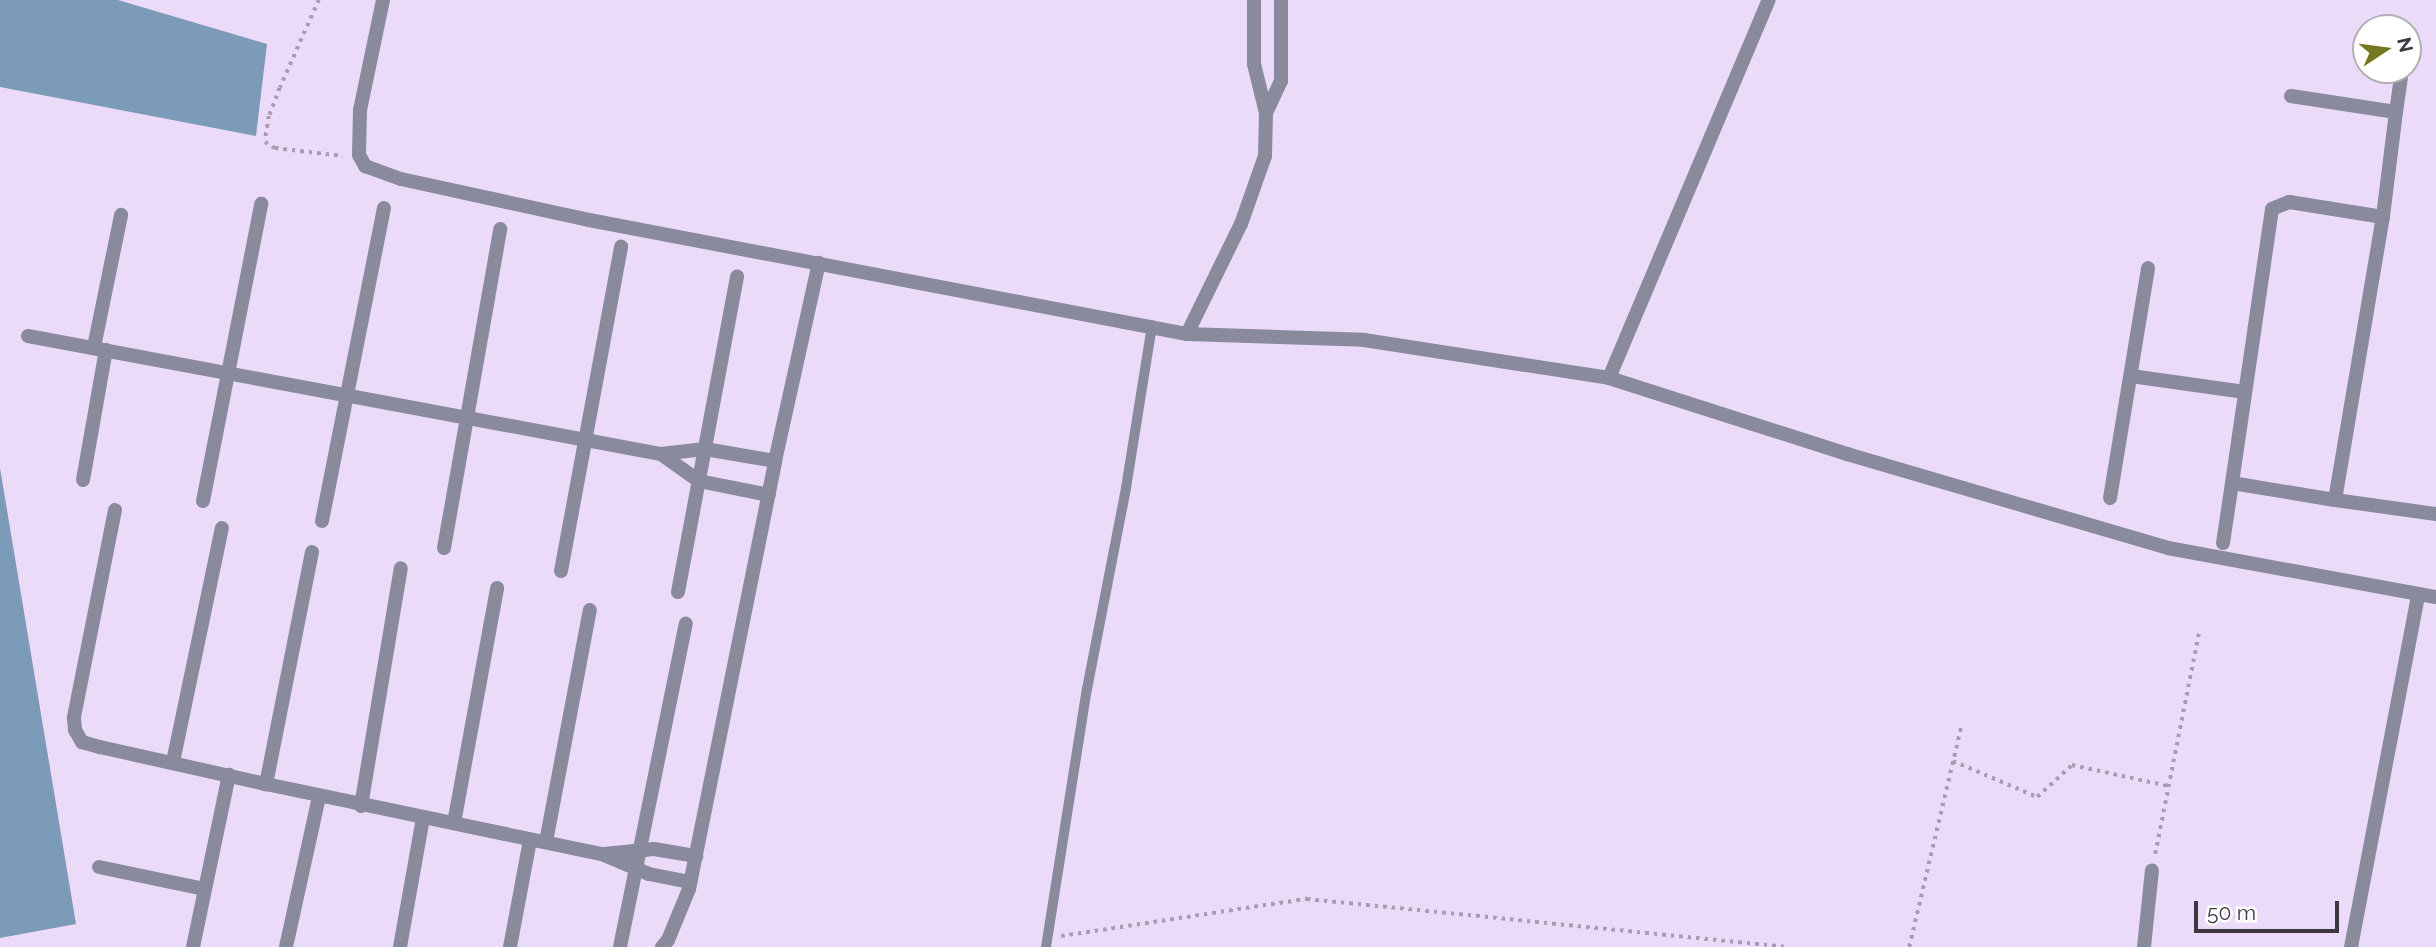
<!DOCTYPE html>
<html>
<head>
<meta charset="utf-8">
<style>
  body { margin:0 }
  #map { position:relative; width:2436px; height:947px; overflow:hidden; background:#ecdbf8; font-family:Raleway,sans-serif }
  div>[style] { position:absolute }
  [style*='--x'] { left:calc(var(--x)*1px); top:calc(var(--y)*1px); width:calc(var(--w)*1px); rotate:calc(var(--a)*1deg) }
  .water>* { inset:0; background:#7c9bb8 }
  .path>* { height:3.5px; margin-top:-1.75px; transform-origin:0; background:repeating-linear-gradient(90deg,#a99cb2 0 3.5px,transparent 0 8.5px) }
  .lane>* { height:10px; margin:-5px; padding:0 5px; transform-origin:5px; border-radius:5px; background:#898b9c }
  .street>* { height:14px; margin:-7px; padding:0 7px; transform-origin:7px; border-radius:7px; background:#898b9c }
  span { translate:-50% -50%; white-space:nowrap; text-align:center; line-height:1.15; -webkit-text-stroke:5px #fff; paint-order:stroke }
  .north { position:absolute; left:2352px; top:14px; width:70px; height:70px; box-sizing:border-box; background:#fff; border:2px solid #b1afb3; border-radius:50%; rotate:77deg; font-size:19px; font-weight:700; line-height:28px; text-align:center; color:#3d3742 }
  .north::after { content:''; display:block; margin:auto; width:24px; height:32px; background:#737821; clip-path:polygon(50% 0,100% 100%,50% 72%,0 100%) }
  .scale { position:absolute; left:2194px; top:901px; width:145px; height:32px; box-sizing:border-box; border:4px solid #3d3742; border-top:0; padding-left:9px; font-size:21px; line-height:24px; white-space:nowrap; color:#3d3742; -webkit-text-stroke:5px #fff; paint-order:stroke }
</style>
</head>
<body>
<div id="map">
  <div class="water">
    <i style="clip-path:polygon(0 0,118px 0,267px 44px,256px 136px,0 87px)"></i>
    <i style="clip-path:polygon(0 468px,76px 924px,0 938px)"></i>
  </div>
  <div class="path">
    <i style="--x:319;--y:0;--w:96;--a:113.9"></i>
    <i style="--x:280;--y:88;--w:30;--a:111"></i>
    <i style="--x:269;--y:116;--w:26;--a:99"></i>
    <i style="--x:265;--y:142;--w:12;--a:31"></i>
    <i style="--x:275;--y:148;--w:68;--a:6.7"></i>
    <i style="--x:1953;--y:761;--w:91;--a:23.2"></i>
    <i style="--x:2037;--y:797;--w:47;--a:-42.4"></i>
    <i style="--x:2072;--y:765;--w:98;--a:12.3"></i>
    <i style="--x:2155;--y:854;--w:226;--a:-78.8"></i>
    <i style="--x:1061;--y:936;--w:249;--a:-8.6"></i>
    <i style="--x:1307;--y:899;--w:479;--a:5.7"></i>
    <i style="--x:1909;--y:947;--w:226;--a:-76.7"></i>
  </div>
  <div class="lane">
    <i style="--x:1046;--y:947;--w:261;--a:-81"></i>
    <i style="--x:1087;--y:689;--w:205;--a:-79"></i>
    <i style="--x:1126;--y:488;--w:165;--a:-80.9"></i>
  </div>
  <div class="street">
    <i style="--x:383;--y:0;--w:112;--a:101.8"></i>
    <i style="--x:360;--y:110;--w:45;--a:91.3"></i>
    <i style="--x:359;--y:155;--w:13;--a:61"></i>
    <i style="--x:365;--y:166;--w:38;--a:20"></i>
    <i style="--x:401;--y:179;--w:192;--a:12.3"></i>
    <i style="--x:589;--y:220;--w:609;--a:10.79"></i>
    <i style="--x:1187;--y:334;--w:177;--a:1.9"></i>
    <i style="--x:1364;--y:340;--w:248;--a:8.8"></i>
    <i style="--x:1609;--y:378;--w:250;--a:17.7"></i>
    <i style="--x:1847;--y:454;--w:334;--a:16.3"></i>
    <i style="--x:2168;--y:548;--w:272;--a:10.4"></i>
    <i style="--x:2291;--y:96;--w:106;--a:8.7"></i>
    <i style="--x:2396;--y:112;--w:106;--a:97.1"></i>
    <i style="--x:2396;--y:112;--w:42;--a:-81.9"></i>
    <i style="--x:1266;--y:113;--w:35;--a:-65"></i>
    <i style="--x:1281;--y:81;--w:81;--a:-90"></i>
    <i style="--x:1187;--y:334;--w:123;--a:-63.9"></i>
    <i style="--x:1241;--y:224;--w:72;--a:-70.6"></i>
    <i style="--x:1265;--y:156;--w:43;--a:-88.7"></i>
    <i style="--x:1266;--y:113;--w:50;--a:-103.8"></i>
    <i style="--x:1254;--y:64;--w:64;--a:-90"></i>
    <i style="--x:28;--y:336;--w:644;--a:10.56"></i>
    <i style="--x:661;--y:454;--w:44;--a:-6.5"></i>
    <i style="--x:705;--y:449;--w:71;--a:9.7"></i>
    <i style="--x:94;--y:347;--w:135;--a:-78.4"></i>
    <i style="--x:2131;--y:376;--w:115;--a:8"></i>
    <i style="--x:1609;--y:378;--w:410;--a:-67.1"></i>
    <i style="--x:661;--y:454;--w:47;--a:35.4"></i>
    <i style="--x:699;--y:481;--w:71;--a:11.3"></i>
    <i style="--x:83;--y:480;--w:132;--a:-80"></i>
    <i style="--x:2110;--y:498;--w:233;--a:-80.6"></i>
    <i style="--x:2335;--y:500;--w:287;--a:-80.4"></i>
    <i style="--x:2383;--y:217;--w:95;--a:-170.9"></i>
    <i style="--x:2289;--y:202;--w:18;--a:158"></i>
    <i style="--x:2272;--y:209;--w:277;--a:98.3"></i>
    <i style="--x:2232;--y:483;--w:104;--a:9.4"></i>
    <i style="--x:2335;--y:500;--w:102;--a:7.9"></i>
    <i style="--x:203;--y:501;--w:303;--a:-78.9"></i>
    <i style="--x:115;--y:510;--w:212;--a:101.2"></i>
    <i style="--x:74;--y:718;--w:12;--a:85"></i>
    <i style="--x:75;--y:730;--w:14;--a:60"></i>
    <i style="--x:82;--y:742;--w:19;--a:16"></i>
    <i style="--x:100;--y:747;--w:170;--a:12.6"></i>
    <i style="--x:322;--y:521;--w:319;--a:-78.8"></i>
    <i style="--x:2223;--y:543;--w:61;--a:-81.5"></i>
    <i style="--x:444;--y:548;--w:324;--a:-80"></i>
    <i style="--x:312;--y:552;--w:237;--a:101.2"></i>
    <i style="--x:266;--y:784;--w:343;--a:11.8"></i>
    <i style="--x:602;--y:854;--w:51;--a:23.1"></i>
    <i style="--x:649;--y:874;--w:42;--a:11"></i>
    <i style="--x:561;--y:571;--w:330;--a:-79.5"></i>
    <i style="--x:678;--y:592;--w:321;--a:-79.4"></i>
    <i style="--x:173;--y:762;--w:239;--a:-78.2"></i>
    <i style="--x:361;--y:806;--w:241;--a:-80.5"></i>
    <i style="--x:454;--y:823;--w:239;--a:-79.6"></i>
    <i style="--x:546;--y:842;--w:236;--a:-79.3"></i>
    <i style="--x:604;--y:854;--w:50;--a:-5.7"></i>
    <i style="--x:654;--y:849;--w:43;--a:9.5"></i>
    <i style="--x:99;--y:867;--w:107;--a:11.8"></i>
    <i style="--x:193;--y:947;--w:176;--a:-78.2"></i>
    <i style="--x:286;--y:947;--w:154;--a:-77.6"></i>
    <i style="--x:400;--y:947;--w:131;--a:-79.9"></i>
    <i style="--x:510;--y:947;--w:109;--a:-79.4"></i>
    <i style="--x:620;--y:947;--w:330;--a:-78.5"></i>
    <i style="--x:662;--y:947;--w:9;--a:-49"></i>
    <i style="--x:668;--y:940;--w:55;--a:-67.6"></i>
    <i style="--x:689;--y:889;--w:437;--a:-78.6"></i>
    <i style="--x:775;--y:461;--w:203;--a:-77.5"></i>
    <i style="--x:2144;--y:947;--w:77;--a:-84.1"></i>
    <i style="--x:2351;--y:947;--w:358;--a:-79.2"></i>
  </div>
  <div class="north">N</div>
  <div class="scale">50 m</div>
</div>
</body>
</html>
